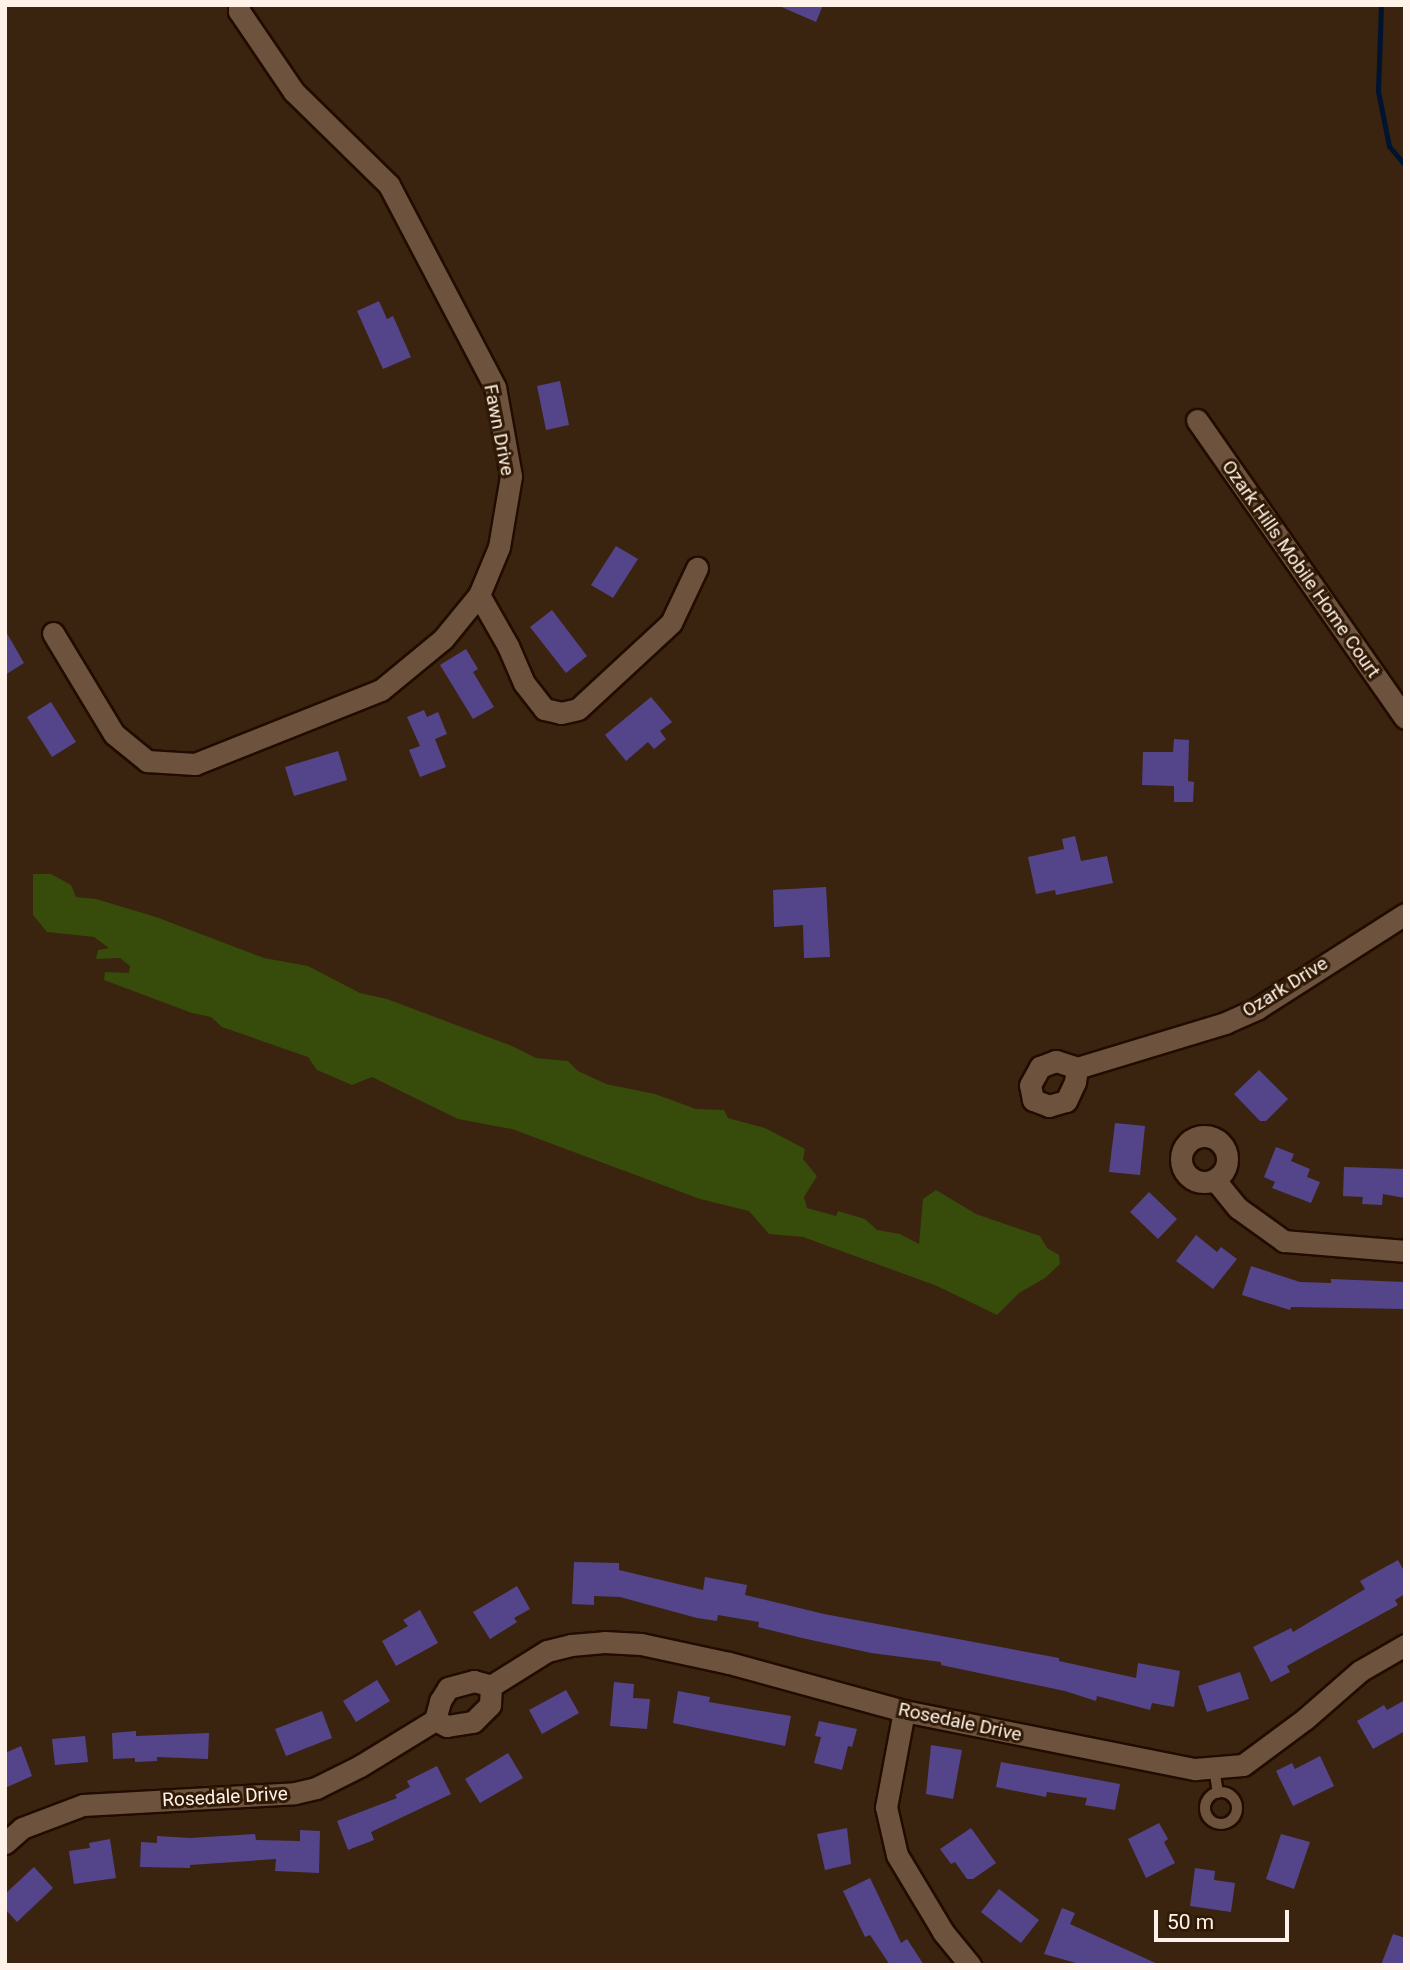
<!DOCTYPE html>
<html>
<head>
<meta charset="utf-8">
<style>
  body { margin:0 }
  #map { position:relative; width:1410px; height:1970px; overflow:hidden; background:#3a230f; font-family:Roboto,sans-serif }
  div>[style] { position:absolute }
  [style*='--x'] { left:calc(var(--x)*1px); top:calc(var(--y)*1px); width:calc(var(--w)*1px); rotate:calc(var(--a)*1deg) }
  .green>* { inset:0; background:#374b0a }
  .stream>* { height:5px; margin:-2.5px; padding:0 2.5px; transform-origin:2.5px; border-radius:2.5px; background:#001431 }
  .building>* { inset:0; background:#54458b }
  .roads { filter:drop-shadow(2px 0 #210c00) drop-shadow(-2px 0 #210c00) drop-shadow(0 2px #210c00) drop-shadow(0 -2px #210c00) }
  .service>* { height:10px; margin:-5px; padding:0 5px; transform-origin:5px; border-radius:5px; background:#6d533e }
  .service>.ring { margin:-5px; padding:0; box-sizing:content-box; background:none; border:10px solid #6d533e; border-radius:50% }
  .minor>* { height:21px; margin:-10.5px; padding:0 10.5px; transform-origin:10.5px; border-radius:10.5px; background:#6d533e }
  .minor>.ring { margin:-10.5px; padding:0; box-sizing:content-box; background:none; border:21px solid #6d533e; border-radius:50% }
  span { translate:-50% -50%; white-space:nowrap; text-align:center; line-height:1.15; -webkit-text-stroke:6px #301a05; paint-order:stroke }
  .street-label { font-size:19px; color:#fff2e8 }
  .frame { position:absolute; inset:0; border:7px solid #fff2e8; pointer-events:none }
  .scale { position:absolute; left:1154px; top:1910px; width:135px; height:32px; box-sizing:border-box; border:4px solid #fff2e8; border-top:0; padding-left:9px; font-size:21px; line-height:24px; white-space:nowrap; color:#fff2e8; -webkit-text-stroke:5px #301a05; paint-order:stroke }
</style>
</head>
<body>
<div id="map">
  <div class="green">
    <i style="clip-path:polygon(33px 874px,51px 874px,71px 885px,76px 897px,96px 899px,156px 917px,264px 958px,308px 966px,360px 993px,387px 999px,512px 1046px,536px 1058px,568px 1061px,578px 1071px,606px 1084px,655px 1094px,696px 1109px,724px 1110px,728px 1118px,765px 1128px,805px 1149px,803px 1159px,817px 1176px,804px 1197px,807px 1208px,836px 1216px,838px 1211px,865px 1219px,877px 1230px,900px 1234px,919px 1244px,923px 1199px,936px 1190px,976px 1214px,1040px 1236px,1047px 1248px,1059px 1255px,1060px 1264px,1045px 1278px,1019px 1293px,997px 1315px,937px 1286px,803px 1237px,769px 1234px,749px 1211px,700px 1199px,512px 1129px,458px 1119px,372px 1077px,352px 1085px,317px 1070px,308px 1057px,222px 1027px,211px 1017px,192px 1013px,104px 980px,105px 972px,129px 973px,130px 966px,120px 958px,96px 959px,98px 950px,109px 948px,94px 937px,47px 932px,33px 915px)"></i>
  </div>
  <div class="stream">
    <i style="--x:1381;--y:5;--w:86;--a:92"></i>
    <i style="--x:1378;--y:91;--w:56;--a:78.7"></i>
    <i style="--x:1389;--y:146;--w:25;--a:50"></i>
  </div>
  <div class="building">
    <i style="clip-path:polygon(777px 5px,823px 5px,816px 22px)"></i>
    <i style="clip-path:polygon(379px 301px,387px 319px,393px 316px,411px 357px,383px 369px,357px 311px)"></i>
    <i style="clip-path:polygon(560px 381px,569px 425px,546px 430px,537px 386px)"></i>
    <i style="clip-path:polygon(616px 546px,638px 559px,613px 598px,591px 585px)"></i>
    <i style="clip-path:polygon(552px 610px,587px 656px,566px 673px,530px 627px)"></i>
    <i style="clip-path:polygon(5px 630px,24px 663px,5px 675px)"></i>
    <i style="clip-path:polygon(466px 649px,478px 669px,473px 672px,494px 707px,473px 719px,440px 665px)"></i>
    <i style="clip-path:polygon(651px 697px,672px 722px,660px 731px,666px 739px,654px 749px,648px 742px,626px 761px,605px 735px)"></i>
    <i style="clip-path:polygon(51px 702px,76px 742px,52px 757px,27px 717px)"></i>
    <i style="clip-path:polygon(424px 710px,427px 717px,438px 712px,447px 734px,435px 739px,446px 767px,420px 777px,409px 750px,420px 746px,407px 717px)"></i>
    <i style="clip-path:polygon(1174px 739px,1189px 740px,1188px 781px,1194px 782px,1193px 802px,1174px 802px,1174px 786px,1142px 785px,1143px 752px,1173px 752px)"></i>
    <i style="clip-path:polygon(338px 751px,347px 780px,294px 796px,285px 767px)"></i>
    <i style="clip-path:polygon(1075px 836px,1081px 861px,1107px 856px,1113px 883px,1056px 895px,1055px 890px,1036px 894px,1028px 857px,1064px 849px,1062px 839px)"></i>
    <i style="clip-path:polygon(826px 887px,830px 957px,804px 958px,803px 925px,774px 927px,773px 890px)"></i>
    <i style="clip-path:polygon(1259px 1070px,1288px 1099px,1266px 1121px,1260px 1121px,1234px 1094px)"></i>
    <i style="clip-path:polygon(1115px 1123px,1145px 1126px,1140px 1175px,1109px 1172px)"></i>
    <i style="clip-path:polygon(1276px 1147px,1294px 1154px,1291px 1161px,1310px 1169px,1307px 1177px,1320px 1182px,1311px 1203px,1272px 1188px,1275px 1182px,1264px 1177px)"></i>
    <i style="clip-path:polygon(1344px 1167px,1405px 1169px,1405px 1198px,1383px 1194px,1382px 1205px,1362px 1204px,1363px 1197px,1343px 1196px)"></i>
    <i style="clip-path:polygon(1149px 1192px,1177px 1219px,1158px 1239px,1130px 1212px)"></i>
    <i style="clip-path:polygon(1196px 1235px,1217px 1252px,1221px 1247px,1237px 1259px,1213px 1289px,1176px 1261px)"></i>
    <i style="clip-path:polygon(1251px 1266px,1300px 1282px,1331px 1283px,1331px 1279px,1405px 1282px,1405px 1309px,1291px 1307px,1290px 1310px,1242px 1295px)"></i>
    <i style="clip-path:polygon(1398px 1560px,1405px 1573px,1405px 1594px,1395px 1600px,1398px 1605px,1287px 1666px,1290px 1672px,1271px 1682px,1253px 1647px,1291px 1628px,1293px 1632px,1365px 1589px,1360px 1581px)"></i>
    <i style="clip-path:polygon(574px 1562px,619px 1563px,619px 1570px,703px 1590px,705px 1577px,747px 1585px,745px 1595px,824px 1614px,1059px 1658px,1059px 1661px,1136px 1678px,1138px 1663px,1180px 1671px,1174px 1707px,1152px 1703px,1150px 1710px,1097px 1696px,1096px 1701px,1065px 1691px,941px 1665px,941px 1662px,871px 1653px,802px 1638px,758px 1627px,759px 1622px,718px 1615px,717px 1621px,697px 1618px,620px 1597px,594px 1596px,594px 1605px,572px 1604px)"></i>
    <i style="clip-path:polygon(517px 1586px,530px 1609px,514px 1618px,517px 1622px,490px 1639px,473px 1612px)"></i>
    <i style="clip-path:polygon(420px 1610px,438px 1643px,396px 1666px,382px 1641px,408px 1626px,403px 1620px)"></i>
    <i style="clip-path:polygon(1240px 1672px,1249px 1699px,1207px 1712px,1198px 1686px)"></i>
    <i style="clip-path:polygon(377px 1680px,390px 1701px,356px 1722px,343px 1701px)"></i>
    <i style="clip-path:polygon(614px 1682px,634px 1684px,633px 1698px,650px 1699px,647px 1729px,610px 1726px)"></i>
    <i style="clip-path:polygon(566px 1690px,579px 1713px,542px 1734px,529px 1710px)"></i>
    <i style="clip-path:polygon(678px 1691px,710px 1697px,709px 1702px,791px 1716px,785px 1746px,673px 1723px)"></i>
    <i style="clip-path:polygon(1405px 1700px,1405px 1731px,1373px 1749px,1357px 1721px,1384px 1705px,1387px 1710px)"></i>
    <i style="clip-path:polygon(322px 1711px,332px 1738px,286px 1756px,275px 1729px)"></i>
    <i style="clip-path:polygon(819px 1721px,857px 1729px,852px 1747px,848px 1746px,842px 1770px,814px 1763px,821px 1737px,815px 1736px)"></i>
    <i style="clip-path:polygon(136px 1731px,136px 1736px,209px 1733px,208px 1759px,157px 1757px,157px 1761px,135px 1762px,135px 1758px,113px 1759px,112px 1733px)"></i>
    <i style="clip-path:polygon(85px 1736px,88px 1762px,55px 1765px,52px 1739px)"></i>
    <i style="clip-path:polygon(931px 1745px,962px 1750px,953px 1799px,926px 1794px)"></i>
    <i style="clip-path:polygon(21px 1746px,32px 1776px,5px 1788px,5px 1753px)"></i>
    <i style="clip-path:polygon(508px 1753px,523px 1778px,480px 1803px,465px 1779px)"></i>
    <i style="clip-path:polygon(1320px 1756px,1334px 1786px,1293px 1806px,1276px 1771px,1292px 1763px,1295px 1769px)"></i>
    <i style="clip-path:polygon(1001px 1762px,1120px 1784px,1115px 1810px,1085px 1805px,1087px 1798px,1047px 1792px,1046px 1797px,996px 1787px)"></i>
    <i style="clip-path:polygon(437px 1766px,451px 1794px,371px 1832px,374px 1840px,348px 1850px,337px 1821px,397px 1798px,395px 1795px,410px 1787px,407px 1781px)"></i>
    <i style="clip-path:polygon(1159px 1823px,1168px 1839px,1164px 1842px,1175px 1863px,1146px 1878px,1128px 1839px)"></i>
    <i style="clip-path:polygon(847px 1828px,851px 1864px,825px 1870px,817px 1834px)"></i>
    <i style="clip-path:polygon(971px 1828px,996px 1863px,973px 1879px,967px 1879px,955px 1862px,951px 1864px,940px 1849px)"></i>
    <i style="clip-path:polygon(300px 1830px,320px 1831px,319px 1873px,275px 1871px,276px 1859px,190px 1865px,190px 1868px,140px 1867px,141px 1842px,157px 1843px,157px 1836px,190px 1838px,255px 1834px,256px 1840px,300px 1841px)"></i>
    <i style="clip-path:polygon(1281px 1834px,1310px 1842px,1294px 1889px,1266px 1879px)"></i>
    <i style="clip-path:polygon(110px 1839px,116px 1878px,74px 1884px,69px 1851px,90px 1848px,89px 1843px)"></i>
    <i style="clip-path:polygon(34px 1867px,53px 1888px,17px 1922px,5px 1909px,5px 1894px)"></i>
    <i style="clip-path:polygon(1195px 1868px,1215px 1871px,1214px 1880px,1235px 1883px,1231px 1912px,1190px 1906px)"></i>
    <i style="clip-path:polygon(870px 1878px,901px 1943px,907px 1939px,924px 1965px,890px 1965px,870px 1935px,865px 1937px,843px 1891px)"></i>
    <i style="clip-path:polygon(999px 1889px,1039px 1920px,1021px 1943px,981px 1912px)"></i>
    <i style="clip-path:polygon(1062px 1908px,1075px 1913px,1070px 1924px,1160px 1965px,1083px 1965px,1044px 1954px)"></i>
    <i style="clip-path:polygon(1393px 1934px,1405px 1938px,1405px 1965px,1381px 1965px)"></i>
  </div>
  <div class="roads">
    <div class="service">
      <i style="--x:1214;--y:1768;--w:25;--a:81"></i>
      <i class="ring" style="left:1205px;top:1792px;width:22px;height:22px"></i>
    </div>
    <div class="minor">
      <i style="--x:1197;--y:420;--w:363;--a:55.1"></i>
      <i style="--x:479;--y:595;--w:59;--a:60.4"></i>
      <i style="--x:508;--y:646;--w:40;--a:66.6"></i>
      <i style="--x:524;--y:683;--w:33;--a:52"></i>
      <i style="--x:544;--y:709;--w:17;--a:13"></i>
      <i style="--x:561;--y:713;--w:17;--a:-13"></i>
      <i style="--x:578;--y:709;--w:127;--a:-42.8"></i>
      <i style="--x:671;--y:623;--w:61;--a:-64.7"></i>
      <i style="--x:53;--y:633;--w:118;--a:58.9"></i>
      <i style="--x:114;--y:734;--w:43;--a:39.3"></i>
      <i style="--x:147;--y:761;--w:48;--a:3.6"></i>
      <i style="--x:195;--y:764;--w:200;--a:-21.7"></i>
      <i style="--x:381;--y:690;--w:80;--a:-39.4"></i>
      <i style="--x:443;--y:639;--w:57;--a:-50.7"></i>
      <i style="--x:479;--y:595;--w:52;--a:-67.4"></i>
      <i style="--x:499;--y:547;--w:72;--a:-80.4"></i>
      <i style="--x:511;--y:476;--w:90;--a:-100.2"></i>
      <i style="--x:495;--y:387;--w:228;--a:-117.7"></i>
      <i style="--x:389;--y:185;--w:133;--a:-135.6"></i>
      <i style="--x:294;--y:92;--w:98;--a:-124.2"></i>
      <i style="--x:239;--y:11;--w:6;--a:-90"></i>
      <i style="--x:1077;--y:1068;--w:14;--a:98"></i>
      <i style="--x:1075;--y:1082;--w:21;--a:115"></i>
      <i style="--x:1066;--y:1101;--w:18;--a:164"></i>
      <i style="--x:1049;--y:1106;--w:17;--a:-159"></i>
      <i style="--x:1033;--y:1100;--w:15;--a:-101"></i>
      <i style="--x:1030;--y:1085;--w:21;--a:-61"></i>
      <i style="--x:1040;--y:1067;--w:17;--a:-21"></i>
      <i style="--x:1056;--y:1061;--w:22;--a:18"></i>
      <i style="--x:1077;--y:1068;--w:155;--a:-16.9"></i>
      <i style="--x:1225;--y:1023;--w:36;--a:-24"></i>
      <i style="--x:1258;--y:1008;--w:174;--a:-32.6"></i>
      <i class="ring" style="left:1181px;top:1136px;width:25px;height:25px"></i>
      <i style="--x:1215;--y:1180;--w:36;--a:51"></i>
      <i style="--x:1238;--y:1208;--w:57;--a:35.7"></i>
      <i style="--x:1284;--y:1241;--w:121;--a:4.7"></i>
      <i style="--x:904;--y:1711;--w:98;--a:100.6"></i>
      <i style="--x:886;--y:1807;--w:49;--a:77.1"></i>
      <i style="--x:897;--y:1855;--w:90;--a:59.1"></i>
      <i style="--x:943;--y:1932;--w:43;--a:50.7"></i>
      <i style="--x:435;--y:1720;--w:20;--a:-75"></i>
      <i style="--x:440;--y:1701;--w:15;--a:-58"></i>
      <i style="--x:448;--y:1688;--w:27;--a:-15"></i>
      <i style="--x:474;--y:1681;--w:18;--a:16"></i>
      <i style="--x:5;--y:1843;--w:23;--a:-41"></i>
      <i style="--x:22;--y:1828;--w:65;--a:-20.7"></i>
      <i style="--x:83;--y:1805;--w:212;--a:-3.2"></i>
      <i style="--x:295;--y:1793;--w:22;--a:-13"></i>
      <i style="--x:316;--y:1788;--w:49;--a:-26.6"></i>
      <i style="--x:360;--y:1766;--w:88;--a:-31.5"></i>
      <i style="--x:435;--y:1720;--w:13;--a:27"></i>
      <i style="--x:447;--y:1726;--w:26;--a:-9"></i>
      <i style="--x:473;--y:1722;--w:24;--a:-45"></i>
      <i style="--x:490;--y:1705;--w:19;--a:-87"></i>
      <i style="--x:491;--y:1686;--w:66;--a:-32"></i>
      <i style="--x:547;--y:1651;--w:25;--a:-14"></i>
      <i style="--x:571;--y:1645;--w:33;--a:-5"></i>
      <i style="--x:604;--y:1642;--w:37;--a:3"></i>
      <i style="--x:641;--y:1644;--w:90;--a:12.2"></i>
      <i style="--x:729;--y:1663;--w:181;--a:15.3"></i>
      <i style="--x:904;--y:1711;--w:297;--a:11.3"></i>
      <i style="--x:1195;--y:1769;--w:48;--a:-4.8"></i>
      <i style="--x:1243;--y:1765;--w:77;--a:-36.6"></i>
      <i style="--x:1305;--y:1719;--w:73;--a:-41.1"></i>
      <i style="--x:1360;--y:1671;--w:52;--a:-30"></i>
    </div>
  </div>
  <div class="street-label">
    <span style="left:499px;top:430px;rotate:79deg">Fawn Drive</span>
    <span style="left:1301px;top:569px;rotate:55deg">Ozark Hills Mobile Home Court</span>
    <span style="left:1285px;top:987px;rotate:-32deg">Ozark Drive</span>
    <span style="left:960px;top:1722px;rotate:12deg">Rosedale Drive</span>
    <span style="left:225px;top:1797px;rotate:-3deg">Rosedale Drive</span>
  </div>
  <div class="frame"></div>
  <div class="scale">50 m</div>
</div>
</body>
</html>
